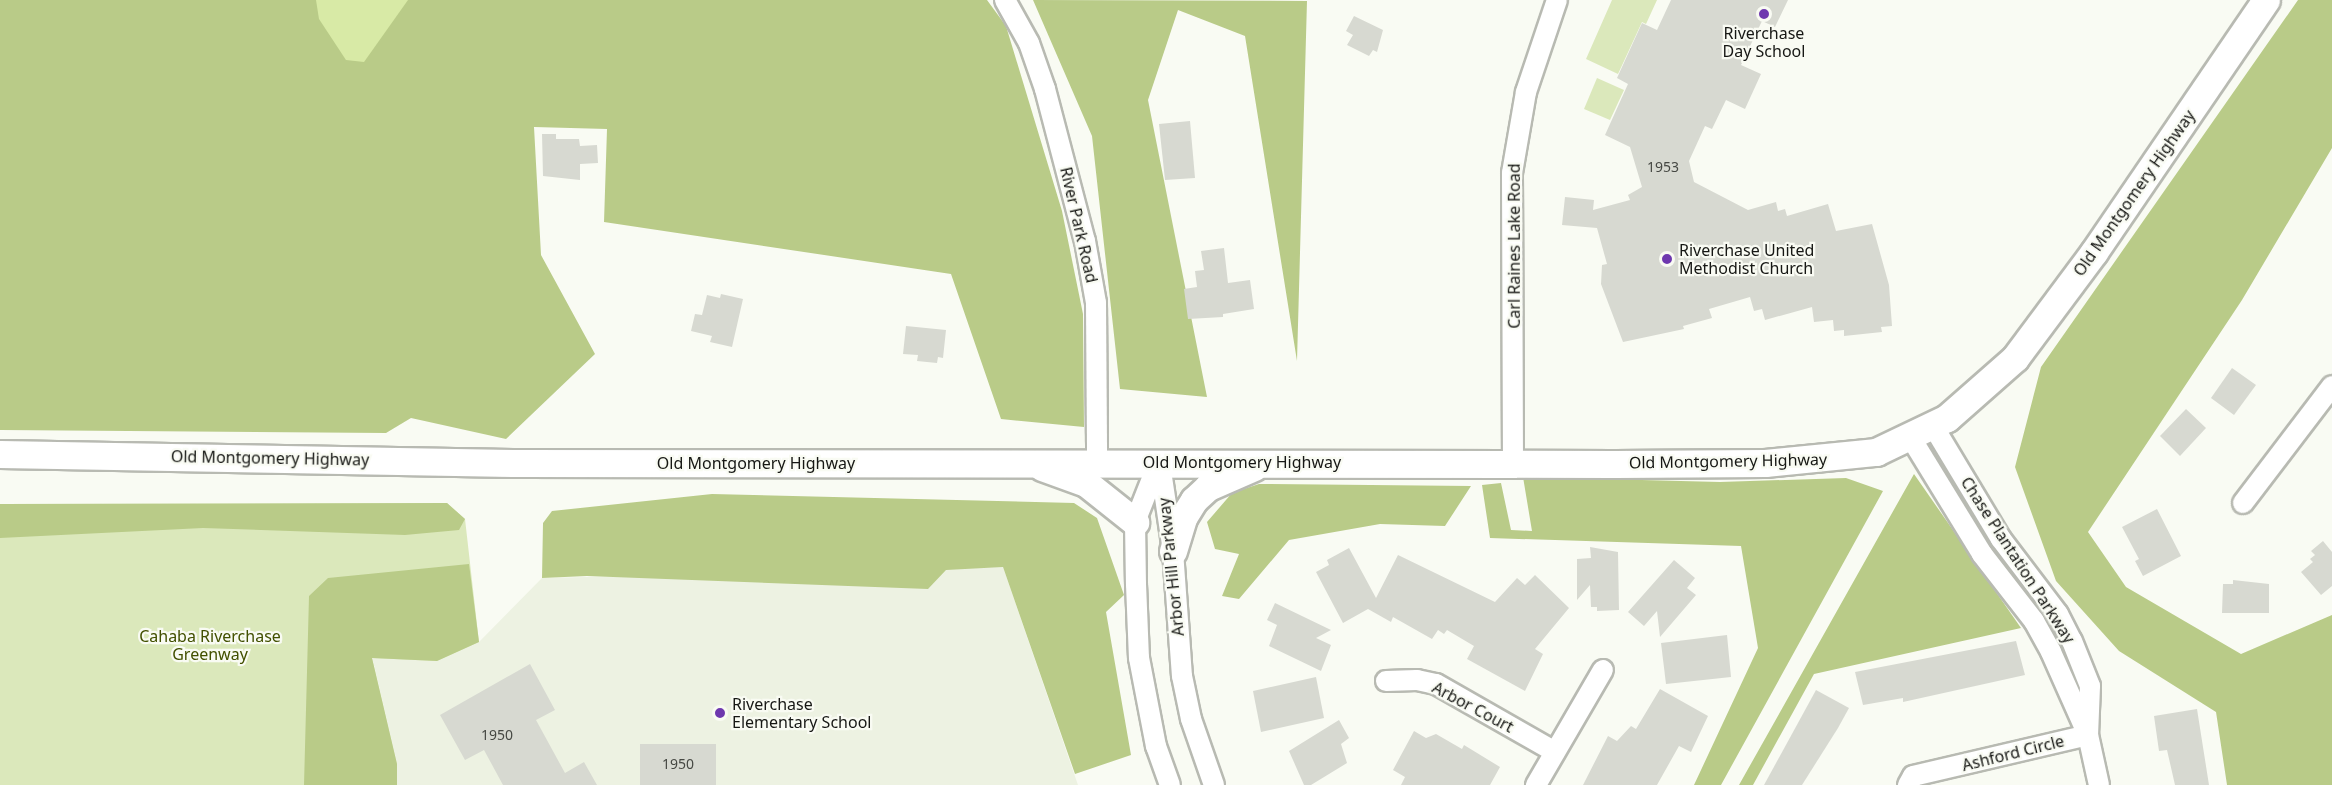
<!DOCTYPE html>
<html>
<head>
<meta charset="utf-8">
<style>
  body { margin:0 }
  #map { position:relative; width:2332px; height:785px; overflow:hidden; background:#f9fbf3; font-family:"Noto Sans",sans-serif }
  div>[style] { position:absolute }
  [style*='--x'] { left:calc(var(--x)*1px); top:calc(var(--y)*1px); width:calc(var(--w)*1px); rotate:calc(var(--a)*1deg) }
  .built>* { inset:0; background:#edf2e2 }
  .green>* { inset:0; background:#dbe8bb }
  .forest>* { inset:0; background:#b9cb88 }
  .water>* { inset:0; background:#d8eaa6 }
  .building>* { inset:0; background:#d7d9d1 }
  .roads { filter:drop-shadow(2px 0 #b8bab2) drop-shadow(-2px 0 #b8bab2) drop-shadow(0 2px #b8bab2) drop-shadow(0 -2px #b8bab2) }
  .street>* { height:20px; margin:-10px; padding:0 10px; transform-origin:10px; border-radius:10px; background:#fff }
  .secondary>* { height:27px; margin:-13.5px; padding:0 13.5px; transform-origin:13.5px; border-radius:13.5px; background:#fff }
  .dots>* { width:16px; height:16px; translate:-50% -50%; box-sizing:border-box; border:3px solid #f9fbf3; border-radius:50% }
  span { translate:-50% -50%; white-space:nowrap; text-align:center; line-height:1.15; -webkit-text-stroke:4.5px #f9fbf3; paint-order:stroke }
  .number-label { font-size:14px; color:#464843 }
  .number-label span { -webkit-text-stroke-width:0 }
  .poi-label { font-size:16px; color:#161714 }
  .left { translate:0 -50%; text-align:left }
  .street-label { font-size:16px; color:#161714 }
  .park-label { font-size:16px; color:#425000 }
</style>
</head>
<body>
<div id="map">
  <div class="built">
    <i style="clip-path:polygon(1003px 567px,1078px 785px,397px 785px,397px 764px,372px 657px,437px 661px,479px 642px,542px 578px)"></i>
  </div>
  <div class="green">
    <i style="clip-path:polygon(1612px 0,1657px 0,1646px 24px,1642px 22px,1618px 74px,1586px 59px)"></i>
    <i style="clip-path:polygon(1597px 78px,1624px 90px,1610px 120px,1584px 109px)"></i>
    <i style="clip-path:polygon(447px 503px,465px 519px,479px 642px,437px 661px,372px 658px,397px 764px,397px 785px,0 785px,0 504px)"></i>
  </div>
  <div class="forest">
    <i style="clip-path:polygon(0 0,987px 0,1006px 26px,1062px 211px,1083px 314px,1084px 427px,1001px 419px,951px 274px,604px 222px,607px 129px,534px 127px,541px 255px,595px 354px,506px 439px,411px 418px,386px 433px,0 430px)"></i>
    <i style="clip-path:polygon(1033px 0,1307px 1px,1297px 361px,1245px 36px,1178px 10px,1148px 100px,1207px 397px,1120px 389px,1092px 136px)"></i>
    <i style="clip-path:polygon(2298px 0,2332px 0,2332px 148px,2242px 300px,2088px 532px,2126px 587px,2241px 654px,2332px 615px,2332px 785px,2227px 785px,2216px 712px,2119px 651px,2056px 581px,2015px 467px,2041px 367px)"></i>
    <i style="clip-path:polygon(1914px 474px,2021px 628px,1814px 674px,1753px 785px,1739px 785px)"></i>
    <i style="clip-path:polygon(1523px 477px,1720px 482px,1846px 478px,1883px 491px,1721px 785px,1694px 785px,1758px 648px,1741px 546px,1490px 538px,1482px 485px,1501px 483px,1511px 530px,1532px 531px)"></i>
    <i style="clip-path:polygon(1259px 484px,1471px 486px,1445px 526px,1380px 524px,1289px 540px,1239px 599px,1222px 596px,1239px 554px,1215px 549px,1207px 522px,1232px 493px)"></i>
    <i style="clip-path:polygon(712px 494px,1074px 503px,1097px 518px,1124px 595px,1106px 612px,1131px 755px,1075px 774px,1003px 567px,946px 570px,928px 589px,587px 576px,542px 578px,543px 523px,552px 511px)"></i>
    <i style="clip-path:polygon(447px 503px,465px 519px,459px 530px,405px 535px,203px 528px,0 538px,0 504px)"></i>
    <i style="clip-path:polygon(469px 564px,479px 642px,437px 661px,372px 658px,397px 764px,397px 785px,304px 785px,309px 596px,328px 578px)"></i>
  </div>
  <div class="water">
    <i style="clip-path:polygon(316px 0,408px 0,364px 62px,346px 60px,319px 19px)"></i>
  </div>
  <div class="building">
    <i style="clip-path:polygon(1671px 0,1788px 0,1775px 27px,1762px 21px,1741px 65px,1761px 74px,1745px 109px,1726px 100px,1712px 129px,1705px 126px,1689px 161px,1694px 182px,1748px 210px,1776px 202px,1778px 211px,1785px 209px,1787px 216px,1828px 204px,1836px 231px,1872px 224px,1889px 285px,1892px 326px,1881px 327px,1882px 332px,1844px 336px,1844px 330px,1834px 331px,1833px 320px,1814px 322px,1812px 307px,1765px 320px,1762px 309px,1754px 311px,1750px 297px,1709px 309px,1712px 318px,1683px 326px,1684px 329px,1623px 342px,1601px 284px,1602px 265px,1607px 264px,1597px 228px,1562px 225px,1565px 197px,1594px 200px,1593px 210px,1630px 200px,1628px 195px,1642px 187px,1630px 147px,1605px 135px,1628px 84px,1617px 78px,1642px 23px,1657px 30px)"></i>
    <i style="clip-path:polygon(1354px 16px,1383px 30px,1377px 52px,1373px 50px,1369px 56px,1347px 45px,1353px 35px,1346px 31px)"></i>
    <i style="clip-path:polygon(1190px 121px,1195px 178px,1165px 180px,1159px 124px)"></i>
    <i style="clip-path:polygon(542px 134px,556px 134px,556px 139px,579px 139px,580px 146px,597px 145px,598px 163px,580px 164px,580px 180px,543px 176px)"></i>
    <i style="clip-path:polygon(1224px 248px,1228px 283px,1250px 280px,1254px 309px,1223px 314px,1223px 317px,1188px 319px,1184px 289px,1197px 287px,1195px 271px,1204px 270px,1201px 251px)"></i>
    <i style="clip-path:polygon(721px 294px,743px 299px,732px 347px,710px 342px,712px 336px,691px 331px,695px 314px,702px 315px,707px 295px,720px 298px)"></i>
    <i style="clip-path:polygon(906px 326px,946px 330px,943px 358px,938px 357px,937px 363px,917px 361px,918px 355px,903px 354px)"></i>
    <i style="clip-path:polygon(2232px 368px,2256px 385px,2234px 415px,2211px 398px)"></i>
    <i style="clip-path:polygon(2186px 409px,2206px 428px,2180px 456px,2160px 436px)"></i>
    <i style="clip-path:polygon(2157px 509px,2181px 556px,2143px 576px,2135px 561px,2139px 559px,2122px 527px)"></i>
    <i style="clip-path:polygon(2323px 541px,2332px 552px,2332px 586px,2321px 595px,2301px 572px,2313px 562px,2310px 559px,2315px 555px,2311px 551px)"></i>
    <i style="clip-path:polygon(1590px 547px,1618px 552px,1619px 610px,1597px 611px,1597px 607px,1591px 607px,1590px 585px,1577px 600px,1577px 559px,1591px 558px)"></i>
    <i style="clip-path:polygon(1349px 548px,1376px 598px,1398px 555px,1495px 602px,1517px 578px,1525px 585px,1535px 575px,1569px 608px,1535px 649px,1543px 654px,1525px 691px,1467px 659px,1474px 646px,1447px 630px,1444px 634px,1438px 630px,1432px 639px,1393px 617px,1391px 622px,1368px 609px,1343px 623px,1316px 572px,1329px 565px,1327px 560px)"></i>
    <i style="clip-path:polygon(1674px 560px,1695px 578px,1687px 588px,1696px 595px,1660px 637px,1657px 611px,1644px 626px,1628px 612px)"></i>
    <i style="clip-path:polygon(2233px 580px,2269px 584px,2269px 613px,2222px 613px,2223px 584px,2233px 584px)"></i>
    <i style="clip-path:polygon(1275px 603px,1331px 630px,1316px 638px,1331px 645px,1321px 671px,1269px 646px,1277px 625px,1267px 620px)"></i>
    <i style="clip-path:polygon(1727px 635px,1731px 677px,1666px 684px,1661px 643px)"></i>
    <i style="clip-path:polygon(2016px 641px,2025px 675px,1903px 702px,1903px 698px,1863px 705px,1855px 672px)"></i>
    <i style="clip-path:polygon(530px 664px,555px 710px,536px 720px,565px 773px,584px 762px,597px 785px,503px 785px,484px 750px,465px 760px,440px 715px)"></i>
    <i style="clip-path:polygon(1316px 677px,1324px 718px,1261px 732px,1253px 691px)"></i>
    <i style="clip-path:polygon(1660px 689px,1708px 716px,1691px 752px,1679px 746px,1657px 785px,1583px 785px,1608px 736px,1617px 741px,1631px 726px,1636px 729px)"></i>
    <i style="clip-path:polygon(1816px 690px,1849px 708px,1838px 728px,1802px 785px,1764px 785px)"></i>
    <i style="clip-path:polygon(2197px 709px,2209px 785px,2175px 785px,2167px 750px,2159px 751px,2154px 716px)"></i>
    <i style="clip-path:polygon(1339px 720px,1349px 738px,1341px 744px,1347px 763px,1311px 785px,1304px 785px,1289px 751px)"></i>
    <i style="clip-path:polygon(1414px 731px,1426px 738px,1436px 734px,1462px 749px,1464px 745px,1500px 767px,1490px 785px,1401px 785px,1405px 777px,1393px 770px)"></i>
    <i style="clip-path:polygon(640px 744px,716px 744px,716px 785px,640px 785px)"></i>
  </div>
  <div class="roads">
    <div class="street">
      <i style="--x:1005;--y:0;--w:49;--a:60.8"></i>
      <i style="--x:1029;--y:43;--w:49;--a:70.8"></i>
      <i style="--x:1045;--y:89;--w:157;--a:75.3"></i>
      <i style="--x:1085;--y:241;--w:63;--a:79.9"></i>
      <i style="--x:1096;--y:303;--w:158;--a:89.6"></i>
      <i style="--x:1933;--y:426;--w:132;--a:59"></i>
      <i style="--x:2001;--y:539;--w:94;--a:52.8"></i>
      <i style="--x:2058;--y:614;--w:30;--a:63"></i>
      <i style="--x:2072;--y:641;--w:48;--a:68.2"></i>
      <i style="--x:2090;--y:686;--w:49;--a:92.3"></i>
      <i style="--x:1911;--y:438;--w:136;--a:58.5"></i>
      <i style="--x:1982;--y:554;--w:85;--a:52.2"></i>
      <i style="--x:2034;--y:621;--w:35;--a:61"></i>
      <i style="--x:2051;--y:652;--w:91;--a:66"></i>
      <i style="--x:2088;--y:735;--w:51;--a:77.6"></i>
      <i style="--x:1159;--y:461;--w:66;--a:111.5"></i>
      <i style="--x:1135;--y:522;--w:62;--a:89.1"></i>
      <i style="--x:1136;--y:584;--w:74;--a:87.7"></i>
      <i style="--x:1139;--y:658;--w:90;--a:79.1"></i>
      <i style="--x:1156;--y:746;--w:41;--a:70.3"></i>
      <i style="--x:1513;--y:462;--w:289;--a:-90.2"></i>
      <i style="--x:1512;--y:173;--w:82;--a:-80.2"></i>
      <i style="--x:1526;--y:92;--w:97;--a:-71.4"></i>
      <i style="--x:1160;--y:464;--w:88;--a:81.5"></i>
      <i style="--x:1173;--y:551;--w:125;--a:85.9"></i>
      <i style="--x:1182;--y:676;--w:44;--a:78.2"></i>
      <i style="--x:1191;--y:719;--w:70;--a:70.8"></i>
      <i style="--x:2243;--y:503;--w:147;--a:-52.7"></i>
      <i style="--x:1386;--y:681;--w:31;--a:-2"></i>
      <i style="--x:1417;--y:680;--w:19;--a:12"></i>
      <i style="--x:1436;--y:684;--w:137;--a:29.7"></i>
      <i style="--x:1536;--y:785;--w:133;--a:-59.8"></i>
      <i style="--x:1908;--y:785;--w:10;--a:-61"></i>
      <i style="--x:1913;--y:776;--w:180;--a:-13.2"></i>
    </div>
    <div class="secondary">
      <i style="--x:0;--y:454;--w:513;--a:1.01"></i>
      <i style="--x:513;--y:463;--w:1102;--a:0.05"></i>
      <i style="--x:1615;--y:464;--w:150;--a:-0.4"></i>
      <i style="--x:1765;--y:463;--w:112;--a:-5.7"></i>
      <i style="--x:1876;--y:452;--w:79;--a:-25.6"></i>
      <i style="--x:1947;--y:418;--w:91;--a:-41.4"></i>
      <i style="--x:2015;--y:358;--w:132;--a:-53.3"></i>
      <i style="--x:2094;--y:252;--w:305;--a:-55.7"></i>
      <i style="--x:1042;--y:467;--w:47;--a:20"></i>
      <i style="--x:1086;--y:483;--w:63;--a:38.5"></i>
      <i style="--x:1173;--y:551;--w:37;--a:-73"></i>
      <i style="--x:1184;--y:516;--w:19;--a:-58"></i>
      <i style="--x:1194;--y:500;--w:19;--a:-43"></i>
      <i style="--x:1208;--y:487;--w:50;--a:-23.5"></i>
    </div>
  </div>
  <div class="dots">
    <i style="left:1764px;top:14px;background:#6e38ae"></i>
    <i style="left:1667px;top:259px;background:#6e38ae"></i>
    <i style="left:720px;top:713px;background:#6e38ae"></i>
  </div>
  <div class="number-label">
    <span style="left:1663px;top:167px">1953</span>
    <span style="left:497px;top:735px">1950</span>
    <span style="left:678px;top:764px">1950</span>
  </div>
  <div class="poi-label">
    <span style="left:1764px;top:42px">Riverchase<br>Day School</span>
    <span class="left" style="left:1679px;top:259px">Riverchase United<br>Methodist Church</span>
    <span class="left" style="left:732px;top:713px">Riverchase<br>Elementary School</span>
  </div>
  <div class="street-label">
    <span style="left:2134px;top:193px;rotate:-55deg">Old Montgomery Highway</span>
    <span style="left:1079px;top:225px;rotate:77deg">River Park Road</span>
    <span style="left:1514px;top:246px;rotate:-90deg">Carl Raines Lake Road</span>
    <span style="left:270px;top:458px;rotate:1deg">Old Montgomery Highway</span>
    <span style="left:1728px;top:461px;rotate:-1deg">Old Montgomery Highway</span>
    <span style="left:1242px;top:462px">Old Montgomery Highway</span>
    <span style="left:756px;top:463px">Old Montgomery Highway</span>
    <span style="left:2018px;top:560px;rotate:57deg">Chase Plantation Parkway</span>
    <span style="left:1171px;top:567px;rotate:-96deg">Arbor Hill Parkway</span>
    <span style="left:1473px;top:707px;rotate:28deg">Arbor Court</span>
    <span style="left:2013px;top:753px;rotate:-14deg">Ashford Circle</span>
  </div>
  <div class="park-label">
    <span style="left:210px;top:645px">Cahaba Riverchase<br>Greenway</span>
  </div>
</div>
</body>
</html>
